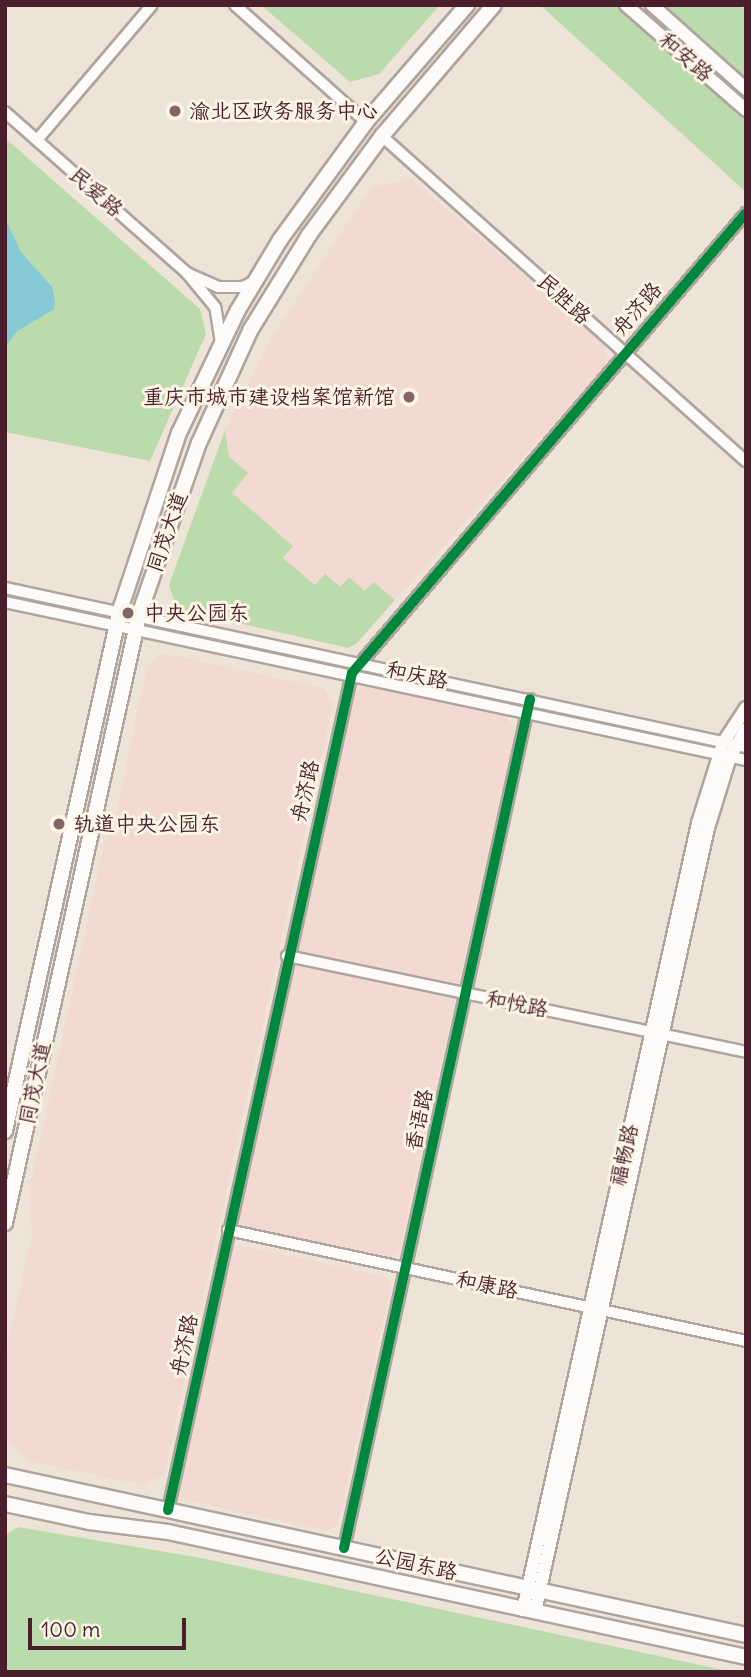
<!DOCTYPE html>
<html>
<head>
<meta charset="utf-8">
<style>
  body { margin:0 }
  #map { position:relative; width:751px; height:1677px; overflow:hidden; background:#ede4d7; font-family:Delius,"LXGW WenKai TC",sans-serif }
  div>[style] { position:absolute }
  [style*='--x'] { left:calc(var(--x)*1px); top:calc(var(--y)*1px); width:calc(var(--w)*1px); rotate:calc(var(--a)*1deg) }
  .built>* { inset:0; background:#f2d9d2 }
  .green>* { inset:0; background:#bcdbac }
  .water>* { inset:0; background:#86cad8 }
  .roads { filter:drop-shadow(2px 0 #afa49e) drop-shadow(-2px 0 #afa49e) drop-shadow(0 2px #afa49e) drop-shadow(0 -2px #afa49e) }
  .tertiary>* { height:10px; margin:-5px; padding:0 5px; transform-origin:5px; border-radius:5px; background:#fcfbf9 }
  .secondary>* { height:12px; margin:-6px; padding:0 6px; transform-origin:6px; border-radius:6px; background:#fcfbf9 }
  .primary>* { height:14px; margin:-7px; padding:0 7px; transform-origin:7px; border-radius:7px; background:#fcfbf9 }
  .cycleway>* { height:10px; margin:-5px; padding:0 5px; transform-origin:5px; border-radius:5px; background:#00873e }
  .dots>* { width:19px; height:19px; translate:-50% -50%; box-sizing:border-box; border:4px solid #fcf5e5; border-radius:50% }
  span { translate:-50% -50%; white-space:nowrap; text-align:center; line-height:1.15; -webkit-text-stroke:6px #fcf5e5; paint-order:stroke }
  .street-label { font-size:21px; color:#4a1f2b }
  .poi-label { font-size:21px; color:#4a1f2b }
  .left { translate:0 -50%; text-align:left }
  .right { translate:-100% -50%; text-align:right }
  .frame { position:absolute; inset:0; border:7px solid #4a1f2b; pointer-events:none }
  .scale { position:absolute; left:28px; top:1618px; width:158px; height:32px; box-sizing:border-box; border:4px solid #4a1f2b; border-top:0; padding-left:9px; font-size:21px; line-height:24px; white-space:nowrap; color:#4a1f2b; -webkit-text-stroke:5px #fcf5e5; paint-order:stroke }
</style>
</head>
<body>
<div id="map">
  <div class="built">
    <i style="clip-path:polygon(411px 179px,604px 343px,606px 365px,395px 600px,374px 582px,365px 591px,349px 578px,341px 587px,315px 585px,283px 558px,293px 546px,231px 493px,225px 430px,272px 336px,371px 187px)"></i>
    <i style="clip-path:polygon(162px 653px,324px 688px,333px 704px,164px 1475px,144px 1485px,32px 1462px,22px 1455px,5px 1437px,5px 1357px,32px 1234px,29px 1192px,104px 844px,115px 821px,147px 667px)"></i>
    <i style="clip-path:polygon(366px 686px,507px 717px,515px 730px,399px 1252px,390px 1257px,243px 1226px,237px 1215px,352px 695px)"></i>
    <i style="clip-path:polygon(238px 1245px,387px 1277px,391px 1286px,338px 1524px,327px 1531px,185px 1500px,177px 1487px,228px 1251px)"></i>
  </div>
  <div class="green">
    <i style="clip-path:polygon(261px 5px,440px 5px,379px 74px,350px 82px)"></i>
    <i style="clip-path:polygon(540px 5px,617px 5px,746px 118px,746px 192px)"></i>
    <i style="clip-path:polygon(659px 5px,740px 5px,746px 11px,746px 83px)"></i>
    <i style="clip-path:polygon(5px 138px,200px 309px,206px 334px,150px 461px,5px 432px)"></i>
    <i style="clip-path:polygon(225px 430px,229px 457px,248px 473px,232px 493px,293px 546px,283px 558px,315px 585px,325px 574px,340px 587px,349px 577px,365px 591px,374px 582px,395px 600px,357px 643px,348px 648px,177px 609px,169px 585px)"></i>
    <i style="clip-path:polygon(18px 1527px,196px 1557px,733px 1672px,5px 1672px,5px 1535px)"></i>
  </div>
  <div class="water">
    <i style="clip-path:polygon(5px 218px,21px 252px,52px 287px,55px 301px,54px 309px,16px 332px,5px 348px)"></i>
  </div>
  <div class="roads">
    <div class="tertiary">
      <i style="--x:235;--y:5;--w:176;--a:41.8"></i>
      <i style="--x:5;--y:112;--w:243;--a:41.5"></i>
      <i style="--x:382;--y:136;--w:488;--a:41.8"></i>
      <i style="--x:37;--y:140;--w:177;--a:-49.6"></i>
      <i style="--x:221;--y:343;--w:36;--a:-99"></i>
      <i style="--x:215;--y:307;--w:44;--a:-129.5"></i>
      <i style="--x:187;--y:273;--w:34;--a:24"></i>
      <i style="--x:218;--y:287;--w:25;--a:0"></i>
      <i style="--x:243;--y:287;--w:13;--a:-27"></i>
      <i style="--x:5;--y:588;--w:758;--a:12.11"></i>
      <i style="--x:5;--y:602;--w:758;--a:12.04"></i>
      <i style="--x:287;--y:956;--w:469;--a:11.8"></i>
      <i style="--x:228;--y:1230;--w:530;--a:12.09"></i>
      <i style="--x:168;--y:1510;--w:857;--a:-77.6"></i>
      <i style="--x:352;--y:673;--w:606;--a:-49.42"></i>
      <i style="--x:344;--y:1548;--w:869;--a:-77.64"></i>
    </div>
    <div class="secondary">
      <i style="--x:626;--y:5;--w:159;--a:41.2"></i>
      <i style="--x:652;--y:5;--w:126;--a:41.8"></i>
      <i style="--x:523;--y:1610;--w:806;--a:-77.46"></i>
      <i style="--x:698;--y:823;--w:84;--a:-72.6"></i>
      <i style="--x:723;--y:743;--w:42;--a:-56.7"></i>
      <i style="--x:535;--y:1612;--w:803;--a:-77.56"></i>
      <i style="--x:708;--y:828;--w:74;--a:-72.8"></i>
      <i style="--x:730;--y:757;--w:32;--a:-60"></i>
    </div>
    <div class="primary">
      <i style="--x:5;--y:1131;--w:534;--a:-77.55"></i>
      <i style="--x:120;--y:610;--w:187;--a:-71.6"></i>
      <i style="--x:179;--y:433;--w:136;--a:-64.4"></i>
      <i style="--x:238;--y:310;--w:82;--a:-59"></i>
      <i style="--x:280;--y:240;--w:146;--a:-53.9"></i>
      <i style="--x:366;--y:122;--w:155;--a:-49.2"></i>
      <i style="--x:5;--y:1223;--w:623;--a:-77.57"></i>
      <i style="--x:139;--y:615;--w:182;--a:-70.8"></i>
      <i style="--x:199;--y:443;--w:125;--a:-65.5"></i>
      <i style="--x:251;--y:329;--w:110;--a:-58.3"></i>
      <i style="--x:309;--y:235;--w:123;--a:-53.6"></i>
      <i style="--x:382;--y:136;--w:172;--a:-49.5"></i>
      <i style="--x:5;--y:1475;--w:758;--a:12.18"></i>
      <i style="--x:5;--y:1504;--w:86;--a:12.1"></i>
      <i style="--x:89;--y:1522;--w:80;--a:7.2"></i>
      <i style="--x:168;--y:1532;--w:591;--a:12.2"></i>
    </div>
  </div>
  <div class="cycleway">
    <i style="--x:168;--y:1510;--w:857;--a:-77.6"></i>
    <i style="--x:352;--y:673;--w:606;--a:-49.42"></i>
    <i style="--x:344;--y:1548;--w:869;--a:-77.64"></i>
  </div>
  <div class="dots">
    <i style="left:175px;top:111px;background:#836467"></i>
    <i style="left:409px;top:397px;background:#836467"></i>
    <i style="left:128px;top:613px;background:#836467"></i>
    <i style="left:59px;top:824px;background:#836467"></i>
  </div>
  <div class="street-label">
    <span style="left:686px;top:57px;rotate:41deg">和安路</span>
    <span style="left:96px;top:192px;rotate:41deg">民爱路</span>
    <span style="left:564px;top:299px;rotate:42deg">民胜路</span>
    <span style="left:637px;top:309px;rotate:-49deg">舟济路</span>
    <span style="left:167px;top:532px;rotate:-71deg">同茂大道</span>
    <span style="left:417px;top:675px;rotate:12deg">和庆路</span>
    <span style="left:305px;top:791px;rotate:-77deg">舟济路</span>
    <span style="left:517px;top:1004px;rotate:11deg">和悦路</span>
    <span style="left:35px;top:1083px;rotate:-78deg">同茂大道</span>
    <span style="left:419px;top:1120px;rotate:-78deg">香语路</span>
    <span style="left:624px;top:1155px;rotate:-77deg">福畅路</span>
    <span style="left:487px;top:1285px;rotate:12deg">和康路</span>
    <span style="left:184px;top:1345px;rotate:-78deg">舟济路</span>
    <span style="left:416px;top:1564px;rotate:12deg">公园东路</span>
  </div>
  <div class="poi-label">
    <span class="left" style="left:189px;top:111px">渝北区政务服务中心</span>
    <span class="right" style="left:395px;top:397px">重庆市城市建设档案馆新馆</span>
    <span class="left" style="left:144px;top:613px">中央公园东</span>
    <span class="left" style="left:73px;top:824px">轨道中央公园东</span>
  </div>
  <div class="frame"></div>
  <div class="scale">100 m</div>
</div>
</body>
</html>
